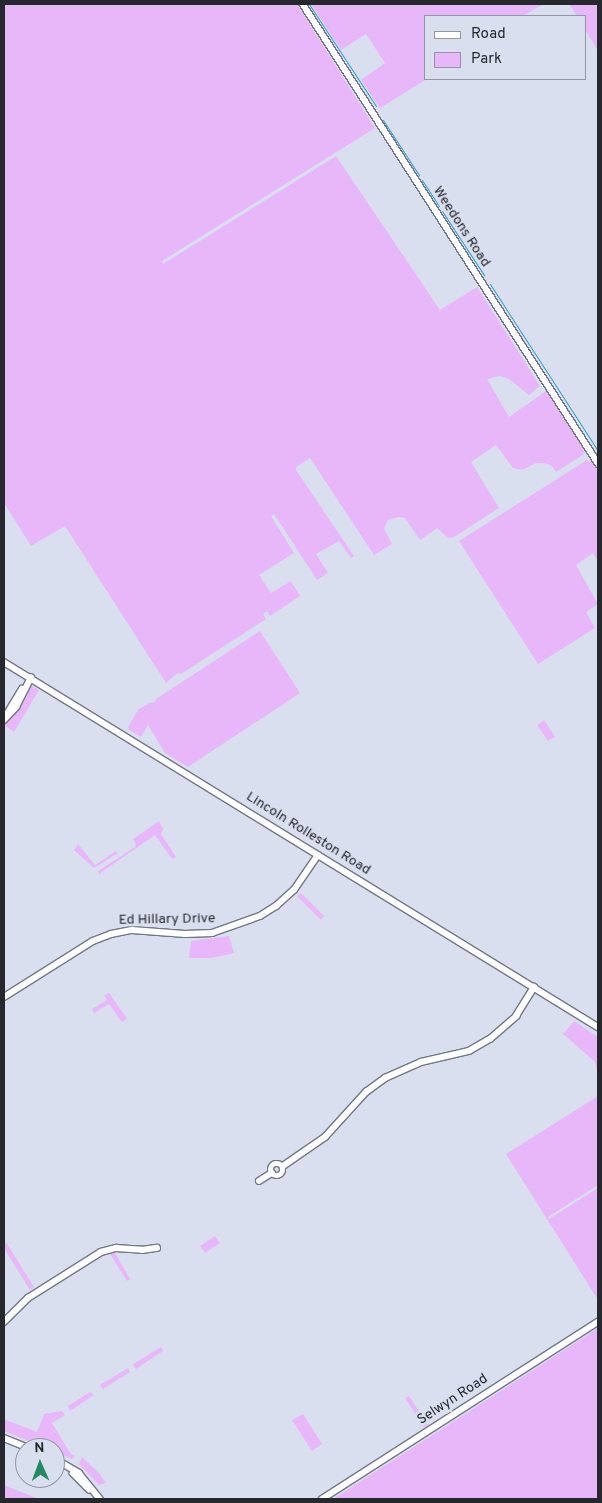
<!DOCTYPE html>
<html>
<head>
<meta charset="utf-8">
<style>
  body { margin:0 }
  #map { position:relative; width:602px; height:1503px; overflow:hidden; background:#dadfef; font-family:Overpass,sans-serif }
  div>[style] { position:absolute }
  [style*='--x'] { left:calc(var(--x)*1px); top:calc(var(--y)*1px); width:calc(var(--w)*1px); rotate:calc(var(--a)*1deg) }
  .green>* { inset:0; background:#e8b7f9 }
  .stream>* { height:1px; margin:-0.5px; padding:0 0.5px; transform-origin:0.5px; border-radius:0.5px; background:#289fce }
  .roads { filter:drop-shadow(1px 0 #737785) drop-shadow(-1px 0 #737785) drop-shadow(0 1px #737785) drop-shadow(0 -1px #737785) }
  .secondary>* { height:5.5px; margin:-2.75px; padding:0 2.75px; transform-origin:2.75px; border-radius:2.75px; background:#fff }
  .secondary>.ring { margin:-2.75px; padding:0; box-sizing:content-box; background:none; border:5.5px solid #fff; border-radius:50% }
  span { translate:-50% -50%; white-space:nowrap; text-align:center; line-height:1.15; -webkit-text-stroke:5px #dadfef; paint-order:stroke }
  .street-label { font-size:14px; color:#26282e }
  .frame { position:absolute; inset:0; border:5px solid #26282e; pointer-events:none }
  .legend { position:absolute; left:424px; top:15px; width:162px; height:65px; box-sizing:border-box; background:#dadfef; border:1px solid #9296a2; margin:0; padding:6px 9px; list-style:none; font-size:15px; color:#26282e }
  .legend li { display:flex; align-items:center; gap:10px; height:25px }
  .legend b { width:25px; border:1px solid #9296a2 }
  .north { position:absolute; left:15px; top:1438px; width:50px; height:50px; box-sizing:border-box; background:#dadfef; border:1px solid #9296a2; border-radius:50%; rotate:358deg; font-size:14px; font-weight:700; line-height:20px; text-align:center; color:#26282e }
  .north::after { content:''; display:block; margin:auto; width:18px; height:22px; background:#228964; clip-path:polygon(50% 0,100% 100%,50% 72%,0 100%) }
</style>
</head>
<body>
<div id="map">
  <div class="green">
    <i style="clip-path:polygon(4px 4px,297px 4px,375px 128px,162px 261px,163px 264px,336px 156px,440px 310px,477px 287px,540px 386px,529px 395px,509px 379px,500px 376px,487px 379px,509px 417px,546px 391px,585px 450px,583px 455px,556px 472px,551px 465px,544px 463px,536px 463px,522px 470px,513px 468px,496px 445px,471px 462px,499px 508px,454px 537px,448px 538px,437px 528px,420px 540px,405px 518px,399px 517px,388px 520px,384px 529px,392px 544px,374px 555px,310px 458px,296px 467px,296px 470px,354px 556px,351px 558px,339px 541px,316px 554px,328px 573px,317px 580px,274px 514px,271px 516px,294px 553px,259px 575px,271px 593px,291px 581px,300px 596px,270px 616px,267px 611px,263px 614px,266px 619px,181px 674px,178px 673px,166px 683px,65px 526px,31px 546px,4px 503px)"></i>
    <i style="clip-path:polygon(311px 4px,543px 4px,523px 16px,426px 16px,427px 79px,380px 108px,361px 80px,385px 63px,366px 34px,341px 50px)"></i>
    <i style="clip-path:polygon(569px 4px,598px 4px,598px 51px,586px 31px,586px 16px,577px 16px)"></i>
    <i style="clip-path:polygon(587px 460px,593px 463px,598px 471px,598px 562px,593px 553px,576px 565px,598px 604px,586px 612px,595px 628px,538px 664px,459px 541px)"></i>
    <i style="clip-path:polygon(260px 631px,300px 693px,188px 767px,165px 753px,148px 725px,141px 737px,129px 730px,128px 727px,138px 710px,149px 703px,155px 702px,156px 699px)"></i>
    <i style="clip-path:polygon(30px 685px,39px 690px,14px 732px,4px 725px)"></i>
    <i style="clip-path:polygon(544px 720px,555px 737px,548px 741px,537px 725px)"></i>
    <i style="clip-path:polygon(159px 821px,163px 829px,161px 834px,176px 857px,172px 859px,155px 835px,99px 874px,98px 871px,135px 847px,136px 844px,133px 839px)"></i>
    <i style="clip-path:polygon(78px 844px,95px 865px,116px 851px,118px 853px,94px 868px,74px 850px)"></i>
    <i style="clip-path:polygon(301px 893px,324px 916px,321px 920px,297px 896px)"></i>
    <i style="clip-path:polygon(229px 936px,234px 953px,212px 958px,189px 958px,191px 941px)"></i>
    <i style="clip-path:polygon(109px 993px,127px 1019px,122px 1022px,109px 1004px,94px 1013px,92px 1009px,107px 1000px,104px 995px)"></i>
    <i style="clip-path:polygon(574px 1021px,598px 1037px,598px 1075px,595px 1062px,563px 1034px)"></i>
    <i style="clip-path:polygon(598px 1096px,598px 1185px,548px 1217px,549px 1219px,598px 1188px,598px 1300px,506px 1154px)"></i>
    <i style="clip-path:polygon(215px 1236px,220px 1243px,205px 1253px,200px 1246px)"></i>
    <i style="clip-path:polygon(6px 1242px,34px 1287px,30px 1290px,4px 1248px)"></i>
    <i style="clip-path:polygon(115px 1253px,130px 1279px,127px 1281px,110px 1254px)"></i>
    <i style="clip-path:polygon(598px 1328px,598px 1499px,333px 1499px,462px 1416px)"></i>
    <i style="clip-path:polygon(161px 1347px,163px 1351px,136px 1369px,133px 1364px)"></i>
    <i style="clip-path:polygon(128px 1368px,130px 1372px,103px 1389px,100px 1385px)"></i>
    <i style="clip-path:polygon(90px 1392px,94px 1395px,70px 1411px,68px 1406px)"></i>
    <i style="clip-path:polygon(409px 1396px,428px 1425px,424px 1427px,405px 1398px)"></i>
    <i style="clip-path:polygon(62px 1411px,65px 1415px,52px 1423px,70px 1453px,75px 1456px,72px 1459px,55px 1452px,55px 1448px,46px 1448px,4px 1431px,4px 1419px,37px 1432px,44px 1414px)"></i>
    <i style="clip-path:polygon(303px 1414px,322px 1444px,312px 1451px,292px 1420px)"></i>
    <i style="clip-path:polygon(82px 1457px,99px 1473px,106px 1483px,99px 1485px,79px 1464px)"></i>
    <i style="clip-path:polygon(4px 1485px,39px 1499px,4px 1499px)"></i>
  </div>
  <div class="stream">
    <i style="--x:309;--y:4;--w:122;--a:56.7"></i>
    <i style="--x:383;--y:120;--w:66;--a:56.8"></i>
    <i style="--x:422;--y:180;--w:31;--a:57"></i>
    <i style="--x:442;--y:211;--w:77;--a:56.7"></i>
    <i style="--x:490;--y:284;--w:199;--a:57.1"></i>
  </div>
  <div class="roads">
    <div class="secondary">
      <i style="--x:303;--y:4;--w:546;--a:57.27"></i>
      <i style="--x:4;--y:662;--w:697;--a:31.57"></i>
      <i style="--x:4;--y:719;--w:35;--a:-59"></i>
      <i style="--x:4;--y:720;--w:18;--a:-47"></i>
      <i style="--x:16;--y:707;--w:33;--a:-63"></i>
      <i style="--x:4;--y:997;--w:105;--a:-32.2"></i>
      <i style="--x:93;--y:941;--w:19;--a:-21"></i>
      <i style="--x:111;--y:934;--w:21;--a:-11"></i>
      <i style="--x:132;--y:930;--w:53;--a:4.3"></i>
      <i style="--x:185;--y:934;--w:27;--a:-2"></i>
      <i style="--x:212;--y:933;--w:51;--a:-19.5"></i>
      <i style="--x:260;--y:916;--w:19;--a:-32"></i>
      <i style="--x:276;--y:906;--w:24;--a:-42"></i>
      <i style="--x:294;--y:890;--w:42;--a:-55.6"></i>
      <i class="ring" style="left:271px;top:1164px;width:6.5px;height:6.5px"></i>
      <i style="--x:283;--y:1166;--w:51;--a:-34.6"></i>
      <i style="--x:325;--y:1137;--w:61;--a:-47.7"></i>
      <i style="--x:366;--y:1092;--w:24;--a:-36"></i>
      <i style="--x:385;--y:1078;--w:39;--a:-24"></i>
      <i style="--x:421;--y:1062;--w:49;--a:-12.9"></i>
      <i style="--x:469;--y:1051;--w:24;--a:-30"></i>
      <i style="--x:490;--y:1039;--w:35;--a:-41"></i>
      <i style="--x:516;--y:1016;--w:34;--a:-58"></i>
      <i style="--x:259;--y:1181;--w:15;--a:-32"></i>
      <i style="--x:4;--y:1322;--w:34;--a:-45"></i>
      <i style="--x:28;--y:1298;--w:86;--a:-32.2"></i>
      <i style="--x:101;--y:1252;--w:16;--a:-15"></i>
      <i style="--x:116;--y:1248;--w:26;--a:4"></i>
      <i style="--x:142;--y:1250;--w:15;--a:-8"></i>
      <i style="--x:4;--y:1438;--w:27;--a:22"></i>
      <i style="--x:55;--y:1459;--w:28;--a:30"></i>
      <i style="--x:79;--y:1473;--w:33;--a:51"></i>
      <i style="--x:73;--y:1473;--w:23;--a:45"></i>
      <i style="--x:322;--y:1499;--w:328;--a:-32.7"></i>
    </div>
  </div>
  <div class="street-label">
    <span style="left:461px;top:227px;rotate:57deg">Weedons Road</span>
    <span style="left:308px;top:834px;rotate:32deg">Lincoln Rolleston Road</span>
    <span style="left:167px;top:920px;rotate:-1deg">Ed Hillary Drive</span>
    <span style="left:453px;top:1400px;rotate:-33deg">Selwyn Road</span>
  </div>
  <div class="frame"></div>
  <ul class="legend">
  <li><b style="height:6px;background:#fff"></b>Road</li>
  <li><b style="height:14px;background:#e8b7f9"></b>Park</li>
  </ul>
  <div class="north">N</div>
</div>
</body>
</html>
